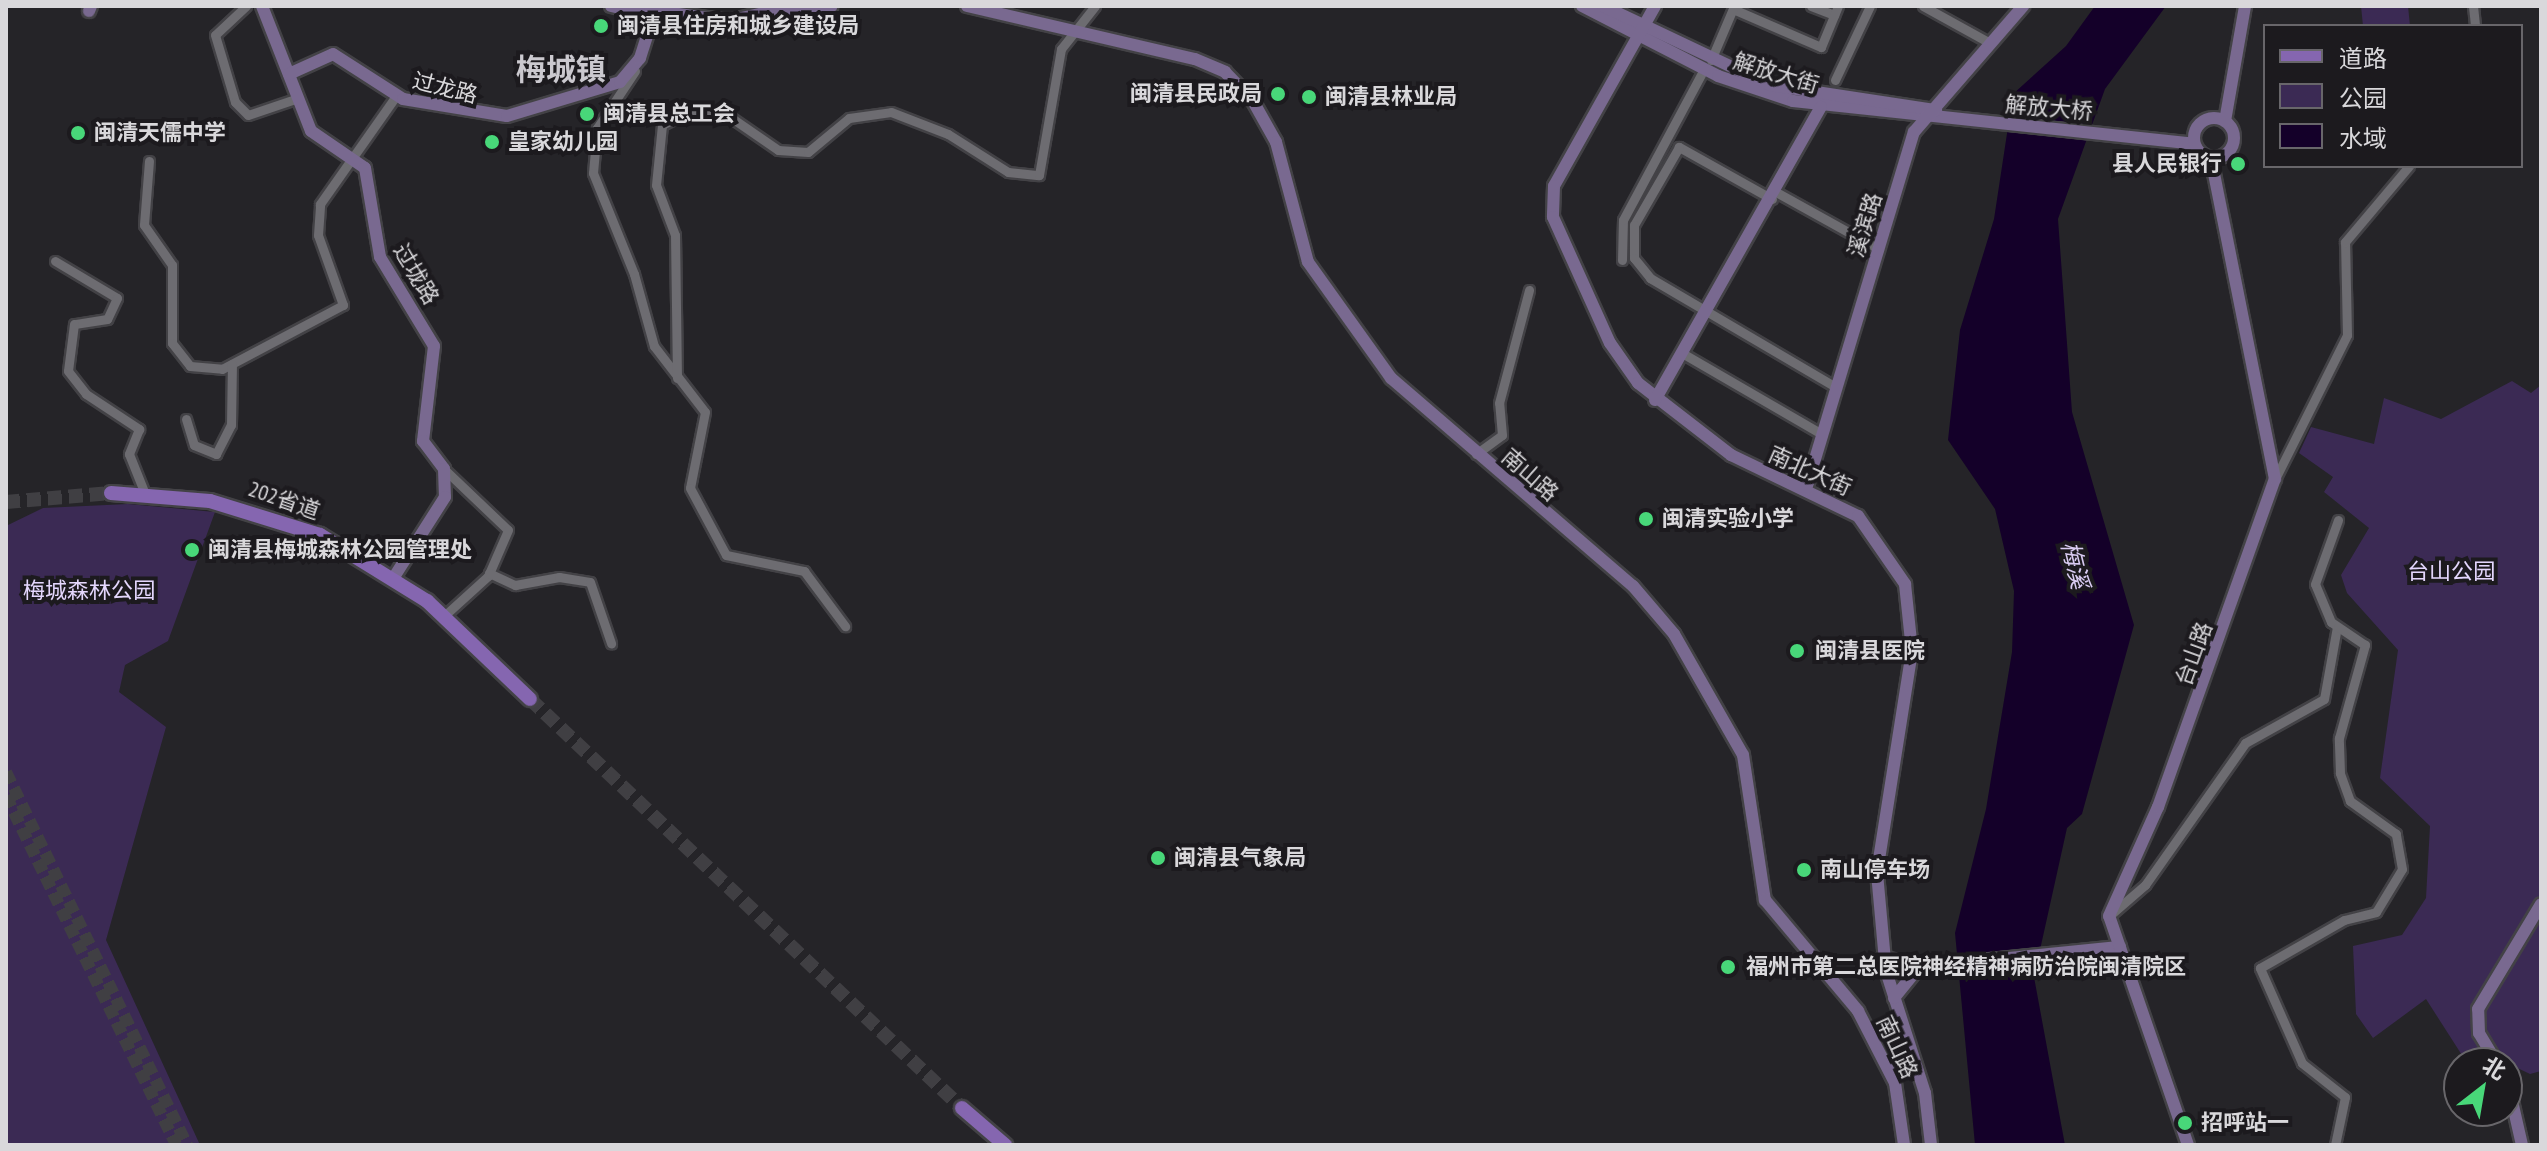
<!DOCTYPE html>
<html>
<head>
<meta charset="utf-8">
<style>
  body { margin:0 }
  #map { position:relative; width:2547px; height:1151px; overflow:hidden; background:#252428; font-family:"PT Sans Narrow","Noto Sans SC",sans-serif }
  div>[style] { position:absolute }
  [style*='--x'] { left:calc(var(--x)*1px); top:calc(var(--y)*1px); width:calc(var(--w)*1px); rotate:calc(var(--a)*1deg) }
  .green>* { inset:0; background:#3b2a54 }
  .water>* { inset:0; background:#140029 }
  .secondary-tunnel>* { height:12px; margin-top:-6px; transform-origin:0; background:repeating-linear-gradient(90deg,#403f43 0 12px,transparent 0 18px) }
  .primary-tunnel>* { height:14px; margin-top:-7px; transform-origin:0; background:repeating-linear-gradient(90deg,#403f43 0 14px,transparent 0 21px) }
  .roads { filter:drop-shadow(2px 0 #434246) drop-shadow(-2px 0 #434246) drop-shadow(0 2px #434246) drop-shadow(0 -2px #434246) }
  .street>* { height:9px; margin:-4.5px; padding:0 4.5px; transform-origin:4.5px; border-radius:4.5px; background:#6d6c71 }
  .secondary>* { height:12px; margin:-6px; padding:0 6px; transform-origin:6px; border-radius:6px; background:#796990 }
  .secondary>.ring { margin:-6px; padding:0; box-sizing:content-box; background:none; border:12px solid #796990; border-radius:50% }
  .primary>* { height:14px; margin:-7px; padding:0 7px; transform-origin:7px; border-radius:7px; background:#8566b0 }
  .dots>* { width:22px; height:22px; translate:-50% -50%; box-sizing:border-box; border:4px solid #1c1a1e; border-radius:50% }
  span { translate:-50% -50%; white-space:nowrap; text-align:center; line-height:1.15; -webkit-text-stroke:8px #1c1a1e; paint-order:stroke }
  .poi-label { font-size:22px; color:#d9d8db; font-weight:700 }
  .left { translate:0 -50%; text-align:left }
  .right { translate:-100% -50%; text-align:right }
  .street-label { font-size:22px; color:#d9d8db }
  .park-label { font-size:22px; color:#e4d7fd }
  .water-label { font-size:24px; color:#d8cbf1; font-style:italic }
  .district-label { font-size:30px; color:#cbc9cf; font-weight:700 }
  .frame { position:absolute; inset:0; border:8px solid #d9d8db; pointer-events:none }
  .legend { position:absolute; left:2263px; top:24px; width:260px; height:144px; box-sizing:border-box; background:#1c1a1e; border:2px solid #68666a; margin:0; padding:10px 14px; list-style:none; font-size:24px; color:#d9d8db }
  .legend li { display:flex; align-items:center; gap:16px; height:40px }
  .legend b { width:40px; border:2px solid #68666a }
  .north { position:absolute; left:2443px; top:1047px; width:80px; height:80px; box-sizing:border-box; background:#1c1a1e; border:2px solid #68666a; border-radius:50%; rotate:31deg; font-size:22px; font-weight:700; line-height:32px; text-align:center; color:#d9d8db }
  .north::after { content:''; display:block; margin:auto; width:28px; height:36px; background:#48d779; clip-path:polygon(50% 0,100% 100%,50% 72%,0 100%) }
</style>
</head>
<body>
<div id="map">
  <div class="green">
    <i style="clip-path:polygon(2361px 6px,2408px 6px,2410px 26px,2363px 26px)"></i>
    <i style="clip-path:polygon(2512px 381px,2531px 393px,2541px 385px,2541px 1071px,2530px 1074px,2507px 1063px,2467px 1063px,2426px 999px,2373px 1038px,2356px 1014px,2353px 946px,2402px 935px,2426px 898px,2430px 826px,2380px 778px,2398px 650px,2347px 593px,2341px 575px,2369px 528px,2324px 492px,2333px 477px,2299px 453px,2311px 427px,2374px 444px,2384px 398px,2441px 419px)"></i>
    <i style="clip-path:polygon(128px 504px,215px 512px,168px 641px,125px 665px,119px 692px,166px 727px,106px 940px,200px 1145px,6px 1145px,6px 526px,43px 508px)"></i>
  </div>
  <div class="water">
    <i style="clip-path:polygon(2095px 6px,2166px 6px,2105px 89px,2058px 219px,2072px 412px,2134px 625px,2082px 814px,2067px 828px,2034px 977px,2065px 1145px,1975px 1145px,1955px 933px,1986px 809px,2012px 652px,2014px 591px,1995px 509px,1948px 440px,1960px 330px,1994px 219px,2013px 94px,2066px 46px)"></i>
  </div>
  <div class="secondary-tunnel">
    <i style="--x:6;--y:772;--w:415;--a:64.1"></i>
    <i style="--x:6;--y:796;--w:388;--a:64"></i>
  </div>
  <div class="primary-tunnel">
    <i style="--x:6;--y:502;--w:105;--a:-4.9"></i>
    <i style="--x:530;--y:699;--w:595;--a:43.43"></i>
  </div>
  <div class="roads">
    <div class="street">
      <i style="--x:246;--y:6;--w:42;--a:136.9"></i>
      <i style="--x:215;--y:35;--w:70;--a:73.4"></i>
      <i style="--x:235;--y:102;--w:18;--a:45"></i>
      <i style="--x:248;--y:115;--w:53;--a:-18.8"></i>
      <i style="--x:1811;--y:6;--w:25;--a:21"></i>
      <i style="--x:1923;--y:6;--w:77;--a:28.9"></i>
      <i style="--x:2473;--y:6;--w:20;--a:84"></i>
      <i style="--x:1733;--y:9;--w:96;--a:23.4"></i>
      <i style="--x:1821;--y:47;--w:44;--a:-67.5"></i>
      <i style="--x:1711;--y:60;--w:59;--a:-66.9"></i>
      <i style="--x:635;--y:71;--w:69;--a:123.7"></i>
      <i style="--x:597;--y:128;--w:45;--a:95.1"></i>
      <i style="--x:593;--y:173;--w:109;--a:67.9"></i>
      <i style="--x:634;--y:274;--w:75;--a:74.5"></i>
      <i style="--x:654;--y:346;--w:83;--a:52.3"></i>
      <i style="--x:705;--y:412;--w:77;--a:101.2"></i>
      <i style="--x:690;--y:488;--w:76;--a:61.8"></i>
      <i style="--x:726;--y:555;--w:80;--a:11.6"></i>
      <i style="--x:804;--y:571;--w:69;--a:53.3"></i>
      <i style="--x:1835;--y:80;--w:82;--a:-64.7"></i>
      <i style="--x:149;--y:161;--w:64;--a:94.5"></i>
      <i style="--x:144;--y:225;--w:49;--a:55"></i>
      <i style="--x:172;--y:265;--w:78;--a:90"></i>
      <i style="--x:172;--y:343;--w:29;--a:52"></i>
      <i style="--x:190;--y:366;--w:32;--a:5"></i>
      <i style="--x:222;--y:369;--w:137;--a:-27.9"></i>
      <i style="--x:343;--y:305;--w:74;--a:-109.7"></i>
      <i style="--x:318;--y:235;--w:31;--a:-86"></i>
      <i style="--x:320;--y:204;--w:132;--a:-54.9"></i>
      <i style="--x:1776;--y:192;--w:118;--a:29"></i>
      <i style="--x:1772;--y:199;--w:107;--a:-150.8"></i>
      <i style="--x:1679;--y:147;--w:90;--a:120"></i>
      <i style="--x:1634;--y:225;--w:33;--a:90"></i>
      <i style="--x:1634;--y:258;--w:26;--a:51"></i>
      <i style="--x:1650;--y:278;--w:216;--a:30.4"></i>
      <i style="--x:1622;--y:260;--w:40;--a:-88.6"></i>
      <i style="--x:1623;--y:220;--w:171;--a:-61.8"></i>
      <i style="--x:55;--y:261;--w:72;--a:30.8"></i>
      <i style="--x:117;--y:298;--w:23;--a:115"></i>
      <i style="--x:107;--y:319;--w:33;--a:171"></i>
      <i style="--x:74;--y:324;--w:47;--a:97.3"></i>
      <i style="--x:68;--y:371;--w:29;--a:52"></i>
      <i style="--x:86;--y:394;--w:64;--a:33.4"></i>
      <i style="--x:139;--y:429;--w:27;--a:112"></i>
      <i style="--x:129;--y:454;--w:43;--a:68.2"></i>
      <i style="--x:1682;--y:353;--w:162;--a:30.1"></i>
      <i style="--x:677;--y:378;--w:143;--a:-90.8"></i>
      <i style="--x:675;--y:235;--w:53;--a:-110.8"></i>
      <i style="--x:656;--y:185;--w:60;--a:-84.3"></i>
      <i style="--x:662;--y:125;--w:31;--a:-27"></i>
      <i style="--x:690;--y:111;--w:33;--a:2"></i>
      <i style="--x:723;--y:112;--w:67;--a:34.6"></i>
      <i style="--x:778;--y:150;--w:30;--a:4"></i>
      <i style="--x:808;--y:152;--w:53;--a:-39.7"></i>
      <i style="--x:849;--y:118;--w:42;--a:-8.1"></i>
      <i style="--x:891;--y:112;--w:61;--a:21.1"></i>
      <i style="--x:948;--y:134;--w:71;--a:32.3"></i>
      <i style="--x:1008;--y:172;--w:31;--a:6"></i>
      <i style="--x:1039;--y:175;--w:128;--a:-80.1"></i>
      <i style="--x:1061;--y:49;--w:55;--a:-51.7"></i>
      <i style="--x:186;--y:419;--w:27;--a:73"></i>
      <i style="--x:194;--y:445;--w:24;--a:22"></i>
      <i style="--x:216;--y:454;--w:33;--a:-63"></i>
      <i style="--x:231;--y:425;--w:61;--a:-89.1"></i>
      <i style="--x:1476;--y:454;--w:32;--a:-36"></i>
      <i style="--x:1502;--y:435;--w:32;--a:-95"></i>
      <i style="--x:1499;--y:403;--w:117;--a:-75.1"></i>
      <i style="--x:444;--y:469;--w:88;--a:43.6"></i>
      <i style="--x:508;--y:530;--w:50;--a:113.5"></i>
      <i style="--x:488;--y:576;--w:58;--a:137.8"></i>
      <i style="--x:2275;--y:479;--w:161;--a:-63.4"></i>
      <i style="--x:2347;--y:335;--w:93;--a:-91.2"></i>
      <i style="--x:2345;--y:242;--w:99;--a:-49.9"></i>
      <i style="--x:489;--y:573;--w:29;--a:25"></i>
      <i style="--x:515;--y:585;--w:45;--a:-10.3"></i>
      <i style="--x:559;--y:577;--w:31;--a:9"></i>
      <i style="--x:590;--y:582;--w:65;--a:71"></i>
      <i style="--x:2109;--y:916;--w:48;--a:-40.7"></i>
      <i style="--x:2145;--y:885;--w:174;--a:-54.8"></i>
      <i style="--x:2245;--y:743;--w:90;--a:-29.1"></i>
      <i style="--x:2324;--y:699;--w:73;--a:-79.8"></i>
      <i style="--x:2335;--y:1145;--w:49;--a:-78.2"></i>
      <i style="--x:2345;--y:1097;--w:55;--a:-141.7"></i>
      <i style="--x:2302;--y:1063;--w:104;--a:-113.9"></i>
      <i style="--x:2260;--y:968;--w:97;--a:-29.7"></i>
      <i style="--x:2344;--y:920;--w:33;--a:-14"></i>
      <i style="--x:2376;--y:912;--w:50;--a:-58.8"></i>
      <i style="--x:2402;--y:869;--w:36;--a:-100"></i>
      <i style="--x:2396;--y:834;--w:57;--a:-144.3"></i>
      <i style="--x:2350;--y:801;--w:30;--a:-110"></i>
      <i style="--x:2340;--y:773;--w:35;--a:-92"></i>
      <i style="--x:2339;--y:738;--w:97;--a:-74.4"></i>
      <i style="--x:2365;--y:645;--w:41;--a:-145.9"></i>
      <i style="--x:2331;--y:622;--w:41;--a:-112.8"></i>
      <i style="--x:2315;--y:584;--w:68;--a:-70.2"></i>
    </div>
    <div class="secondary">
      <i style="--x:262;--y:6;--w:134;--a:68.6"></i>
      <i style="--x:311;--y:131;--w:65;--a:34.4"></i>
      <i style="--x:365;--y:168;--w:90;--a:80.4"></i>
      <i style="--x:380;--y:257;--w:104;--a:58.8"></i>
      <i style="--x:434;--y:346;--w:96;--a:96.6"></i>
      <i style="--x:423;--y:441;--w:35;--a:53"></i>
      <i style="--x:444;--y:469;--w:28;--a:88"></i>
      <i style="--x:445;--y:497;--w:95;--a:122.5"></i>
      <i style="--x:611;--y:6;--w:106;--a:13.1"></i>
      <i style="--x:714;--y:30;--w:120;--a:-11.5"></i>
      <i style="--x:967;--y:6;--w:234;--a:13.1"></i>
      <i style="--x:1195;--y:59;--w:33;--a:23"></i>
      <i style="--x:1225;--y:72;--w:40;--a:46"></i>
      <i style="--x:1253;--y:101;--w:47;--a:60.7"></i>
      <i style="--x:1276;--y:142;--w:124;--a:75.1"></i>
      <i style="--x:1308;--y:262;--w:143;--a:54.4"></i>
      <i style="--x:1391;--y:378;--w:319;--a:40.7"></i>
      <i style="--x:1633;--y:586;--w:63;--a:49.5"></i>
      <i style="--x:1674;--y:634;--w:139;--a:60.3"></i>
      <i style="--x:1743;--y:755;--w:147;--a:81.4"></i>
      <i style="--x:1765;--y:900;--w:145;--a:50"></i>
      <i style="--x:1858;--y:1011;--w:81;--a:62.8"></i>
      <i style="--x:1895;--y:1083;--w:63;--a:81.7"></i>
      <i style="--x:1582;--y:6;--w:153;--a:27.2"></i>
      <i style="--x:1718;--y:76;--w:79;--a:18.4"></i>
      <i style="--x:1793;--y:101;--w:403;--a:6.1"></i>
      <i style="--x:1603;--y:6;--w:185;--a:25.3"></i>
      <i style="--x:1770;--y:85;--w:168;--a:8.6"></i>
      <i style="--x:1655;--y:6;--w:206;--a:119.3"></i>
      <i style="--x:1554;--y:186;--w:31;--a:92"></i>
      <i style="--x:1553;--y:217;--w:138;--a:65.7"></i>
      <i style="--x:1610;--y:343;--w:49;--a:55"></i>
      <i style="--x:1638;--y:383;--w:118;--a:37.7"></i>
      <i style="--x:1731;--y:455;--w:141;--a:25.7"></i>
      <i style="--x:1858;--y:516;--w:83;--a:55.3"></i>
      <i style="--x:1905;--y:584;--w:67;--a:84"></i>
      <i style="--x:1912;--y:651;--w:225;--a:99"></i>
      <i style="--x:1877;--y:873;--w:98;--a:84.8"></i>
      <i style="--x:1886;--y:971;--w:128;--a:72.3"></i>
      <i style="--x:1925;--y:1093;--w:52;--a:83.4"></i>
      <i style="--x:650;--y:10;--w:79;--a:8"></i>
      <i style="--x:728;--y:21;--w:69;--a:-12.6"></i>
      <i style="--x:89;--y:11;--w:5;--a:-68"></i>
      <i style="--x:289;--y:74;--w:48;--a:-24.4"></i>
      <i style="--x:333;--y:54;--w:83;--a:32.7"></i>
      <i style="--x:403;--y:99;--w:105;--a:9.3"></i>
      <i style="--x:507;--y:116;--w:118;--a:-16.7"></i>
      <i style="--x:620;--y:82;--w:31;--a:-50"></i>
      <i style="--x:640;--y:58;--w:49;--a:-72.3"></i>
      <i class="ring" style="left:2194px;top:118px;width:28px;height:28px"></i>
      <i style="--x:2225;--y:121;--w:117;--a:-80.1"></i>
      <i style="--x:1655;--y:400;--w:337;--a:-60.5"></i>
      <i style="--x:1806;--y:489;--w:373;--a:-73.2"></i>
      <i style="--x:1914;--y:132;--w:167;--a:-49.1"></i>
      <i style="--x:1883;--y:957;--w:37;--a:16"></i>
      <i style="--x:1894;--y:998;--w:40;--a:-51"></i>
      <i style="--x:1919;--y:967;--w:202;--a:-5.7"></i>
      <i style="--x:2497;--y:1063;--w:35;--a:-121"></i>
      <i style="--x:2479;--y:1033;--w:24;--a:-92"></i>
      <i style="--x:2478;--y:1009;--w:122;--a:-59"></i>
      <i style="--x:2507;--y:1079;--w:68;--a:77.2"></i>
      <i style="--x:2188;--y:1145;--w:242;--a:-109"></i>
      <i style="--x:2109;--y:916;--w:120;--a:-65.8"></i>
      <i style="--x:2158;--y:807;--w:348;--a:-70.4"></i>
      <i style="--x:2275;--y:479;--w:326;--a:-101.3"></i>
    </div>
    <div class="primary">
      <i style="--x:111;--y:493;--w:99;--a:4.6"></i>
      <i style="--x:210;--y:501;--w:115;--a:17.2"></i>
      <i style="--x:320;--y:535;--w:126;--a:31.7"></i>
      <i style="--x:427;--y:601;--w:142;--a:43.6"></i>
      <i style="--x:962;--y:1108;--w:57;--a:40.7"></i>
    </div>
  </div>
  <div class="dots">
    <i style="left:601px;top:26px;background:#48d779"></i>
    <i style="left:1278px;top:94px;background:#48d779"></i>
    <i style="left:1309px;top:97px;background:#48d779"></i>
    <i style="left:587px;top:114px;background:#48d779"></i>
    <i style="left:78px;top:133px;background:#48d779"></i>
    <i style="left:492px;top:142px;background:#48d779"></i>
    <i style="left:2238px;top:164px;background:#48d779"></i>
    <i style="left:1646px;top:519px;background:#48d779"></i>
    <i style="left:192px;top:550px;background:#48d779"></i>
    <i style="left:1797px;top:651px;background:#48d779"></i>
    <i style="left:1158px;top:858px;background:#48d779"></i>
    <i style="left:1804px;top:870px;background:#48d779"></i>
    <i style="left:1728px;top:967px;background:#48d779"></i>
    <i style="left:2185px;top:1123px;background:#48d779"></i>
  </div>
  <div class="poi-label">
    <span class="left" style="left:617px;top:26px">闽清县住房和城乡建设局</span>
    <span class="right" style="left:1262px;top:94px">闽清县民政局</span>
    <span class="left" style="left:1325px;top:97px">闽清县林业局</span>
    <span class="left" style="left:603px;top:114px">闽清县总工会</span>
    <span class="left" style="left:94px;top:133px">闽清天儒中学</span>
    <span class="left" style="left:508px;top:142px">皇家幼儿园</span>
    <span class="right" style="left:2222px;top:164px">县人民银行</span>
    <span class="left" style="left:1662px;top:519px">闽清实验小学</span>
    <span class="left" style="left:208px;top:550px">闽清县梅城森林公园管理处</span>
    <span class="left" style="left:1815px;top:651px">闽清县医院</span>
    <span class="left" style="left:1174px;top:858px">闽清县气象局</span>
    <span class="left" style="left:1820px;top:870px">南山停车场</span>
    <span class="left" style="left:1746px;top:967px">福州市第二总医院神经精神病防治院闽清院区</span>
    <span class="left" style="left:2201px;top:1123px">招呼站一</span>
  </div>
  <div class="street-label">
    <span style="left:1776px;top:73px;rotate:17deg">解放大街</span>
    <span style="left:445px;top:88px;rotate:14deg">过龙路</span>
    <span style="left:2049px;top:108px;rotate:5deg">解放大桥</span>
    <span style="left:1865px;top:225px;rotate:-73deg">溪滨路</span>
    <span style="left:416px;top:274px;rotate:59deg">过垅路</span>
    <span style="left:1810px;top:471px;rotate:24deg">南北大街</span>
    <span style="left:1530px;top:475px;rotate:41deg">南山路</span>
    <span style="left:284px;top:500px;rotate:19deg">202省道</span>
    <span style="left:2194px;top:654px;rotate:-70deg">台山路</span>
    <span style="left:1897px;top:1047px;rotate:65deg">南山路</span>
  </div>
  <div class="park-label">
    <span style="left:2451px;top:572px">台山公园</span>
    <span style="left:89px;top:591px">梅城森林公园</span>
  </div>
  <div class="water-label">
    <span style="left:2075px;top:565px;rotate:76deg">梅溪</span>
  </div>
  <div class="district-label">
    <span style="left:561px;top:69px">梅城镇</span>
  </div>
  <div class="frame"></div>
  <ul class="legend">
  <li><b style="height:10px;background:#8566b0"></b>道路</li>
  <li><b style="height:22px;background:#3b2a54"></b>公园</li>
  <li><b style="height:22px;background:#140029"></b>水域</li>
  </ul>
  <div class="north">北</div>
</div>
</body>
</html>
